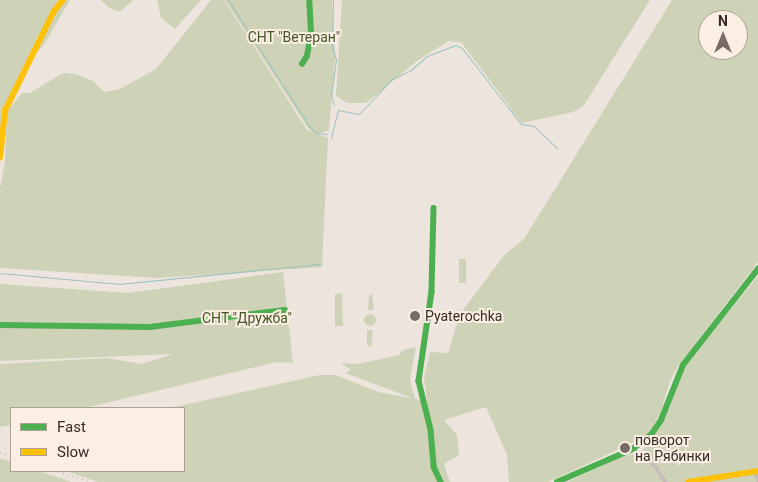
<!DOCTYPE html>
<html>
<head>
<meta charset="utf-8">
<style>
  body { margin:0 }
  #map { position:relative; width:758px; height:482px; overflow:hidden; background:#ede5dd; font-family:Roboto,sans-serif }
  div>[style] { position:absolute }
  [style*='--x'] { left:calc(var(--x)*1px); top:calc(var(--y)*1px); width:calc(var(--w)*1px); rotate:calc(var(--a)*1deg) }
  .green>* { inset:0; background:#ced2b6 }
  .round { border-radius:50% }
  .stream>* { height:1px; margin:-0.5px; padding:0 0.5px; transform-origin:0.5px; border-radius:0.5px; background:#98c1bf }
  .street>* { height:4px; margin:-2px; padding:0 2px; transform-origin:2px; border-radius:2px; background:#c5bdb7 }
  .fast>* { height:5.5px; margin:-2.75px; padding:0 2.75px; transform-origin:2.75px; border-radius:2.75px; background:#4caf50 }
  .slow>* { height:5.5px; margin:-2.75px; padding:0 2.75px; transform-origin:2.75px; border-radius:2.75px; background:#ffc107 }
  .rail>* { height:1px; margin-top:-0.5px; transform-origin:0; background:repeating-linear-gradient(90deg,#ada6a1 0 1px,transparent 0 5px) }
  .dots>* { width:14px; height:14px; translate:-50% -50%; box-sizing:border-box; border:2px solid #fbefe3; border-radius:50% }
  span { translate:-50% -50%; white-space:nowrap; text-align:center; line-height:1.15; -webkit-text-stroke:4px #fbefe3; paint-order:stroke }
  .park-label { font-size:14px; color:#465627 }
  .poi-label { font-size:14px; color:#362a25 }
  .left { translate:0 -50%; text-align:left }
  .legend { position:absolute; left:10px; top:407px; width:175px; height:65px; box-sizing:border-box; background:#fbefe3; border:1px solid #aca097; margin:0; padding:6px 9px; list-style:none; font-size:15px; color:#362a25 }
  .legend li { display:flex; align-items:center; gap:10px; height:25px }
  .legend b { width:25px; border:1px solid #aca097 }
  .north { position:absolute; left:698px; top:10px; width:50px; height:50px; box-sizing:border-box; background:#fbefe3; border:1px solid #aca097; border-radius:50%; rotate:0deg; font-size:14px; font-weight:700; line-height:20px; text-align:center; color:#362a25 }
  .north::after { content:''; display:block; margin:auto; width:18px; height:22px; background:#766b65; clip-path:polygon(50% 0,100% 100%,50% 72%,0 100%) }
</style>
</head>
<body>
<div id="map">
  <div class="green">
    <i style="clip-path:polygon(0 0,70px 0,42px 48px,29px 58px,10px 95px,0 140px)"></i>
    <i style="clip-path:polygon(101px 0,133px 0,120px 12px,109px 8px)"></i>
    <i style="clip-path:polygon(157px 0,201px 0,175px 29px,161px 18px)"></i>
    <i style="clip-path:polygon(211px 0,224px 0,307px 130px,328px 138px,322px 267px,157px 278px,0 268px,0 188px,5px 162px,7px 112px,22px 93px,30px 93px,63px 73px,76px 74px,93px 81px,104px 92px,120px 89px,156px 69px)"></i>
    <i style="clip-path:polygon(225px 0,332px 0,335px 60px,329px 130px,316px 135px,308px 128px)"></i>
    <i style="clip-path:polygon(342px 0,650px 0,584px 105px,573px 112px,522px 123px,461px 42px,448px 41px,417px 61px,366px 103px,347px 103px,336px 96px)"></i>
    <i style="clip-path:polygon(evenodd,672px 0,758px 0,758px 262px,678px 366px,670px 381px,660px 414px,647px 436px,548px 482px,509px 482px,507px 455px,486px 407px,444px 420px,457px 435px,459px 455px,444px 464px,450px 482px,98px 482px,66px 471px,184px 471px,184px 408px,170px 408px,320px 375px,336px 375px,378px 392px,427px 401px,424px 377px,430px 352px,448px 353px,460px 314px,506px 253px,524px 239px,672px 0,708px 20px,738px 20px,738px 50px,708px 50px,708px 20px)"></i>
    <i style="clip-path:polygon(459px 259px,466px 259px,466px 283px,459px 283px)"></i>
    <i style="clip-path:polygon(283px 272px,293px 363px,277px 362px,85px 408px,11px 408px,11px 425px,0 427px,0 364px,107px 358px,142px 364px,173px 354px,0 361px,0 284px,128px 293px)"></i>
    <i style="clip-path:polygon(758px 276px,758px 482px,664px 482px,655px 465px,641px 452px,664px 420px,685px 365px)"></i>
    <i style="clip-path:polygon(342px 293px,343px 326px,335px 326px,335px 294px)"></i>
    <i style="clip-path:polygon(372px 293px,374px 310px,368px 310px,369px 296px)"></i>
    <i class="round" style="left:364px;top:314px;width:12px;height:12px"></i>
    <i style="clip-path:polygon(367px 330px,373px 330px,371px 347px,367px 345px)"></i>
    <i style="clip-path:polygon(416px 347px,410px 379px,415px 399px,345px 373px,351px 370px,341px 363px,358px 364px,399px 355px,403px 350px)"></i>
    <i style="clip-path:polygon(638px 453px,654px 467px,664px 482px,567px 482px,621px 457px)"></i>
    <i style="clip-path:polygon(0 458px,11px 462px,11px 471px,39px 471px,72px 482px,0 482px)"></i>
  </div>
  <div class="stream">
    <i style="--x:228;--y:0;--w:151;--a:57.2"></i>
    <i style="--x:310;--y:127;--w:8;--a:45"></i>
    <i style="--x:316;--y:133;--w:11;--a:5"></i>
    <i style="--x:333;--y:0;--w:45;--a:91.3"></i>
    <i style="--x:332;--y:45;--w:16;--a:75"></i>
    <i style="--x:336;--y:60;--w:35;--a:98"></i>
    <i style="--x:331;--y:95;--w:10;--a:73"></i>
    <i style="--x:331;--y:138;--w:29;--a:-76"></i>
    <i style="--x:338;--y:110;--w:21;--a:11"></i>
    <i style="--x:359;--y:114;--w:48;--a:-46.7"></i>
    <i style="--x:392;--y:79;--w:21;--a:-25"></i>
    <i style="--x:411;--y:70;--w:21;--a:-41"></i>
    <i style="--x:427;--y:56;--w:30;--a:-21"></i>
    <i style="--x:455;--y:45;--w:8;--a:23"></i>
    <i style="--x:462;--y:48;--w:96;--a:52.2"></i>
    <i style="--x:521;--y:124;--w:13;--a:9"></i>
    <i style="--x:534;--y:126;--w:32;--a:44"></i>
    <i style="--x:0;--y:273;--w:120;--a:5.3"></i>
    <i style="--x:119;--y:284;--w:202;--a:-5.7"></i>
  </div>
  <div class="street">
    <i style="--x:633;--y:449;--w:28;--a:38"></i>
    <i style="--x:655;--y:466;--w:19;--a:58"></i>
    <i style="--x:754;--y:471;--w:10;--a:66"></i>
  </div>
  <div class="fast">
    <i style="--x:302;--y:64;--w:9;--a:-58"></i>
    <i style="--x:307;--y:56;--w:23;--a:-80"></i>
    <i style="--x:311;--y:33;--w:33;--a:-93"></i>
    <i style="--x:434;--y:208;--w:84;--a:91.4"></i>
    <i style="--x:432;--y:292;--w:90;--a:98.3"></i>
    <i style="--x:419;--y:381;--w:50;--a:76.2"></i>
    <i style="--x:431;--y:430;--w:37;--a:85"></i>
    <i style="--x:434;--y:467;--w:17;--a:65"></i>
    <i style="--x:0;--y:325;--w:150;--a:0.8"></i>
    <i style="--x:150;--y:327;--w:136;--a:-7.2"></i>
    <i style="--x:557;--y:482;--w:83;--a:-23.5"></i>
    <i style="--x:633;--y:449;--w:23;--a:-38"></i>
    <i style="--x:651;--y:435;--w:18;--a:-56"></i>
    <i style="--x:661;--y:420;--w:59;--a:-68.2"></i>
    <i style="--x:683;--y:365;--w:122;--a:-52"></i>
  </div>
  <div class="slow">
    <i style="--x:0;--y:158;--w:47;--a:-83.9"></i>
    <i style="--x:5;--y:111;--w:111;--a:-63.9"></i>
    <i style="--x:54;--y:11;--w:14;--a:-51"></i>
    <i style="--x:688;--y:482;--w:71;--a:-8.9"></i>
  </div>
  <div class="rail">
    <i style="--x:0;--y:452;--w:11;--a:15"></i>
    <i style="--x:58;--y:471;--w:36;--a:18"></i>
  </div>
  <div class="dots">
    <i style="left:415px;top:316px;background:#766b65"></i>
    <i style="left:625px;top:448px;background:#766b65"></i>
  </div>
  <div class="park-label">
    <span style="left:294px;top:37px">СНТ "Ветеран"</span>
    <span style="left:247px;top:318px">СНТ "Дружба"</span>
  </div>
  <div class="poi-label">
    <span class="left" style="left:425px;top:316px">Pyaterochka</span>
    <span class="left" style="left:635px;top:448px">поворот<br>на Рябинки</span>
  </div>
  <ul class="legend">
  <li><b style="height:6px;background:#4caf50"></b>Fast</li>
  <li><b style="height:6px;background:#ffc107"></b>Slow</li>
  </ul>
  <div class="north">N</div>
</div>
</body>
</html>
